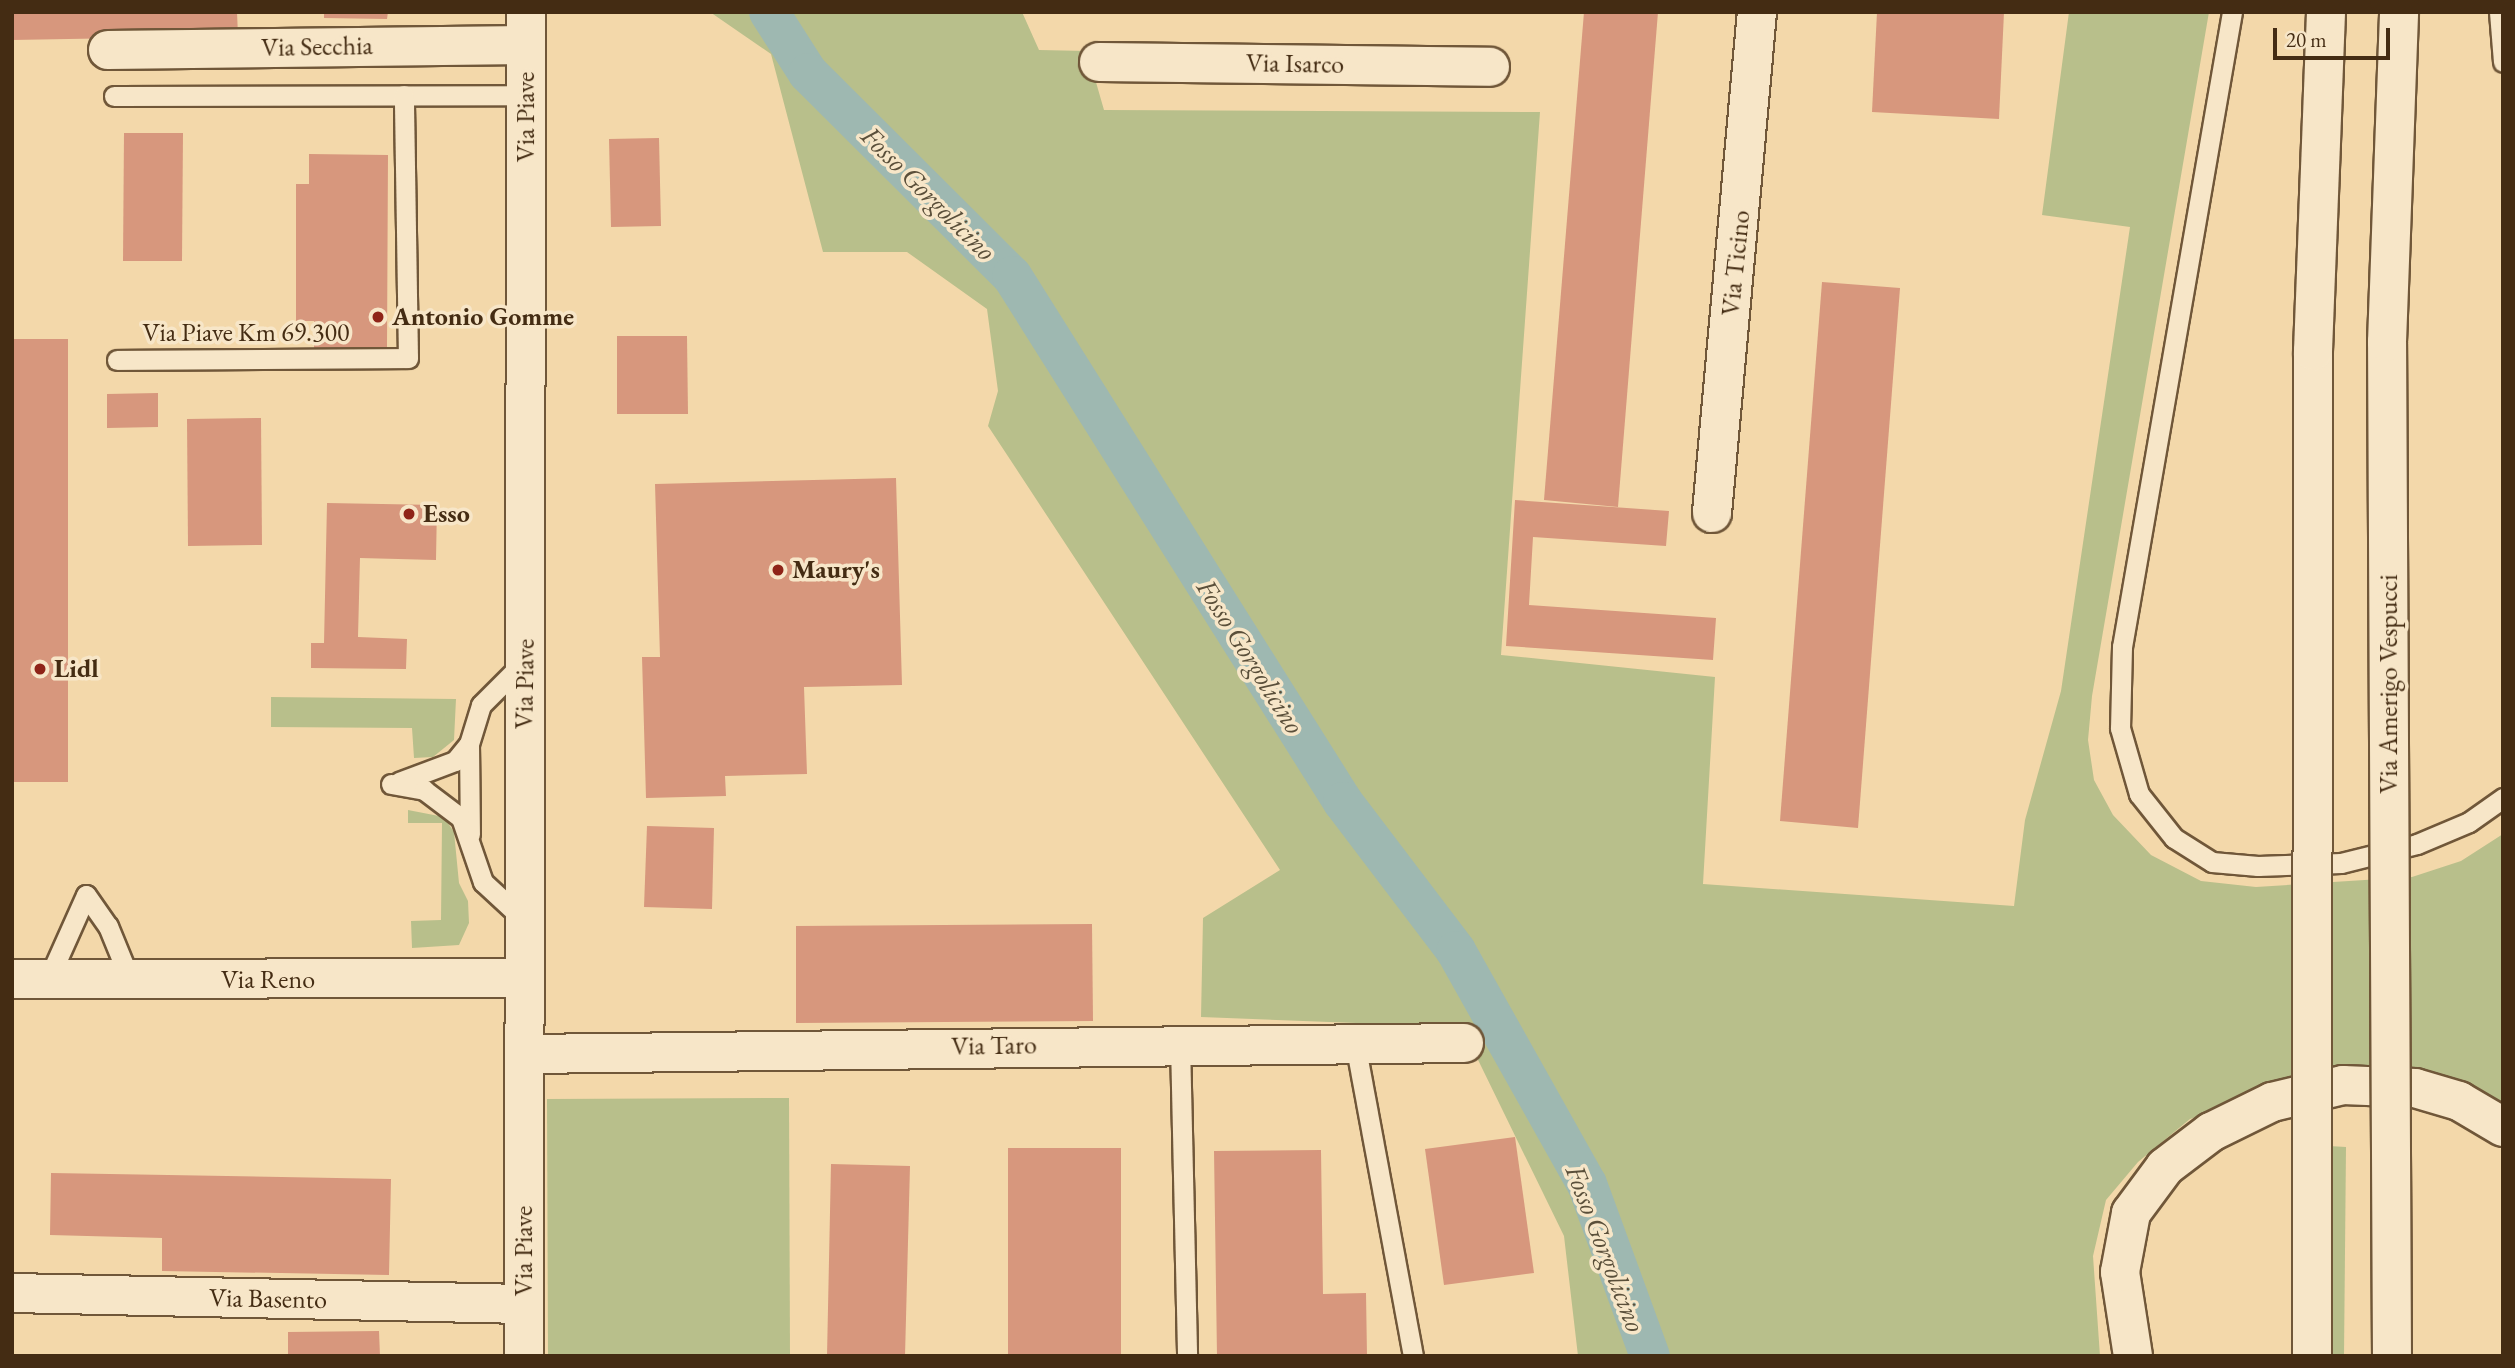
<!DOCTYPE html>
<html>
<head>
<meta charset="utf-8">
<style>
  body { margin:0 }
  #map { position:relative; width:2515px; height:1368px; overflow:hidden; background:#f3d8aa; font-family:"EB Garamond",serif }
  div>[style] { position:absolute }
  [style*='--x'] { left:calc(var(--x)*1px); top:calc(var(--y)*1px); width:calc(var(--w)*1px); rotate:calc(var(--a)*1deg) }
  .green>* { inset:0; background:#b8bf8b }
  .canal>* { height:40px; margin:-20px; padding:0 20px; transform-origin:20px; border-radius:20px; background:#9eb8b1 }
  .building>* { inset:0; background:#d7977d }
  .roads { filter:drop-shadow(2px 0 #705739) drop-shadow(-2px 0 #705739) drop-shadow(0 2px #705739) drop-shadow(0 -2px #705739) }
  .service>* { height:19px; margin:-9.5px; padding:0 9.5px; transform-origin:9.5px; border-radius:9.5px; background:#f7e6c8 }
  .minor>* { height:38px; margin:-19px; padding:0 19px; transform-origin:19px; border-radius:19px; background:#f7e6c8 }
  .secondary>* { height:38px; margin:-19px; padding:0 19px; transform-origin:19px; border-radius:19px; background:#f7e6c8 }
  .bridges { filter:drop-shadow(2px 0 #705739) drop-shadow(-2px 0 #705739) drop-shadow(0 2px #705739) drop-shadow(0 -2px #705739) }
  .tertiary-bridge>* { height:38px; margin:-19px; padding:0 19px; transform-origin:19px; border-radius:19px; background:#f7e6c8 }
  .dots>* { width:19px; height:19px; translate:-50% -50%; box-sizing:border-box; border:4px solid #f7e6c8; border-radius:50% }
  span { translate:-50% -50%; white-space:nowrap; text-align:center; line-height:1.15; -webkit-text-stroke:7px #f7e6c8; paint-order:stroke }
  .street-label { font-size:26px; color:#442c13 }
  .poi-label { font-size:26px; color:#442c13; font-weight:700 }
  .left { translate:0 -50%; text-align:left }
  .water-label { font-size:28px; color:#5a4f3a; font-style:italic }
  .frame { position:absolute; inset:0; border:14px solid #442c13; pointer-events:none }
  .scale { position:absolute; left:2273px; top:28px; width:117px; height:32px; box-sizing:border-box; border:4px solid #442c13; border-top:0; padding-left:9px; font-size:21px; line-height:24px; white-space:nowrap; color:#442c13; -webkit-text-stroke:5px #f7e6c8; paint-order:stroke }
</style>
</head>
<body>
<div id="map">
  <div class="green">
    <i style="clip-path:polygon(710px 12px,1022px 12px,1039px 50px,1087px 51px,1104px 110px,1540px 112px,1501px 655px,1715px 677px,1703px 884px,2014px 906px,2025px 820px,2061px 691px,2130px 227px,2042px 215px,2069px 12px,2209px 12px,2092px 696px,2088px 740px,2094px 780px,2113px 815px,2151px 855px,2201px 881px,2256px 887px,2412px 877px,2461px 861px,2503px 834px,2503px 1116px,2462px 1092px,2264px 1095px,2190px 1119px,2138px 1162px,2106px 1200px,2093px 1256px,2100px 1356px,1578px 1356px,1564px 1236px,1462px 1027px,1201px 1017px,1203px 918px,1280px 870px,988px 426px,998px 391px,987px 309px,907px 252px,823px 252px,771px 54px)"></i>
    <i style="clip-path:polygon(271px 697px,456px 699px,454px 740px,433px 757px,414px 758px,412px 728px,271px 727px)"></i>
    <i style="clip-path:polygon(408px 810px,444px 817px,454px 832px,459px 883px,468px 901px,469px 923px,459px 945px,412px 948px,411px 921px,441px 920px,442px 823px,408px 823px)"></i>
    <i style="clip-path:polygon(789px 1098px,790px 1356px,548px 1356px,547px 1099px)"></i>
    <i style="clip-path:polygon(2329px 1146px,2346px 1147px,2344px 1356px,2326px 1356px)"></i>
  </div>
  <div class="canal">
    <i style="--x:769;--y:12;--w:72;--a:57.4"></i>
    <i style="--x:808;--y:73;--w:288;--a:44.9"></i>
    <i style="--x:1012;--y:276;--w:621;--a:57.82"></i>
    <i style="--x:1343;--y:802;--w:187;--a:52.8"></i>
    <i style="--x:1456;--y:951;--w:267;--a:60.7"></i>
    <i style="--x:1587;--y:1184;--w:183;--a:69.9"></i>
  </div>
  <div class="building">
    <i style="clip-path:polygon(12px 12px,237px 12px,238px 36px,12px 40px)"></i>
    <i style="clip-path:polygon(324px 12px,388px 12px,387px 19px,324px 18px)"></i>
    <i style="clip-path:polygon(1584px 12px,1658px 12px,1618px 507px,1544px 500px)"></i>
    <i style="clip-path:polygon(1877px 12px,2004px 12px,1999px 119px,1872px 112px)"></i>
    <i style="clip-path:polygon(124px 133px,183px 133px,182px 261px,123px 261px)"></i>
    <i style="clip-path:polygon(659px 138px,661px 226px,611px 227px,609px 139px)"></i>
    <i style="clip-path:polygon(309px 154px,388px 155px,387px 349px,314px 348px,314px 321px,296px 321px,296px 184px,309px 184px)"></i>
    <i style="clip-path:polygon(1822px 282px,1900px 288px,1858px 828px,1780px 821px)"></i>
    <i style="clip-path:polygon(617px 336px,687px 336px,688px 414px,617px 414px)"></i>
    <i style="clip-path:polygon(12px 339px,68px 339px,68px 782px,12px 782px)"></i>
    <i style="clip-path:polygon(158px 393px,158px 427px,107px 428px,107px 394px)"></i>
    <i style="clip-path:polygon(261px 418px,262px 545px,188px 546px,187px 419px)"></i>
    <i style="clip-path:polygon(896px 478px,902px 685px,804px 687px,807px 774px,725px 776px,726px 796px,646px 798px,642px 657px,660px 657px,655px 484px)"></i>
    <i style="clip-path:polygon(1515px 500px,1669px 511px,1666px 546px,1533px 537px,1529px 605px,1716px 618px,1713px 660px,1506px 646px)"></i>
    <i style="clip-path:polygon(327px 503px,437px 505px,436px 560px,360px 558px,358px 637px,407px 639px,406px 669px,311px 668px,311px 643px,324px 643px)"></i>
    <i style="clip-path:polygon(647px 826px,714px 828px,712px 909px,644px 907px)"></i>
    <i style="clip-path:polygon(1092px 924px,1093px 1021px,796px 1023px,796px 926px)"></i>
    <i style="clip-path:polygon(1515px 1137px,1534px 1273px,1444px 1285px,1425px 1149px)"></i>
    <i style="clip-path:polygon(1008px 1148px,1121px 1148px,1121px 1356px,1008px 1356px)"></i>
    <i style="clip-path:polygon(1321px 1150px,1323px 1294px,1366px 1293px,1367px 1356px,1217px 1356px,1214px 1151px)"></i>
    <i style="clip-path:polygon(831px 1164px,910px 1166px,905px 1356px,827px 1356px)"></i>
    <i style="clip-path:polygon(51px 1173px,391px 1179px,389px 1275px,162px 1271px,162px 1238px,50px 1235px)"></i>
    <i style="clip-path:polygon(379px 1331px,380px 1356px,288px 1356px,288px 1332px)"></i>
  </div>
  <div class="roads">
    <div class="service">
      <i style="--x:2232;--y:12;--w:644;--a:99.83"></i>
      <i style="--x:2122;--y:647;--w:81;--a:91.4"></i>
      <i style="--x:2120;--y:728;--w:69;--a:73.9"></i>
      <i style="--x:2139;--y:794;--w:56;--a:51.5"></i>
      <i style="--x:2174;--y:838;--w:45;--a:32.3"></i>
      <i style="--x:2212;--y:862;--w:46;--a:5"></i>
      <i style="--x:2258;--y:866;--w:83;--a:-2.1"></i>
      <i style="--x:2341;--y:863;--w:78;--a:-14"></i>
      <i style="--x:2417;--y:844;--w:56;--a:-22.9"></i>
      <i style="--x:2469;--y:822;--w:42;--a:-35.2"></i>
      <i style="--x:2499;--y:12;--w:50;--a:85.4"></i>
      <i style="--x:114;--y:96;--w:412;--a:-0.1"></i>
      <i style="--x:117;--y:360;--w:291;--a:-0.4"></i>
      <i style="--x:408;--y:358;--w:263;--a:-90.9"></i>
      <i style="--x:469;--y:744;--w:90;--a:89.4"></i>
      <i style="--x:399;--y:782;--w:60;--a:-20.6"></i>
      <i style="--x:455;--y:761;--w:22;--a:-51"></i>
      <i style="--x:469;--y:744;--w:41;--a:-72.9"></i>
      <i style="--x:481;--y:705;--w:59;--a:-45"></i>
      <i style="--x:391;--y:784;--w:34;--a:10"></i>
      <i style="--x:424;--y:790;--w:46;--a:37.1"></i>
      <i style="--x:461;--y:818;--w:68;--a:71"></i>
      <i style="--x:483;--y:882;--w:56;--a:42.8"></i>
      <i style="--x:48;--y:980;--w:93;--a:-65.9"></i>
      <i style="--x:86;--y:895;--w:38;--a:55"></i>
      <i style="--x:108;--y:926;--w:58;--a:67.8"></i>
      <i style="--x:1180;--y:1043;--w:313;--a:88.7"></i>
      <i style="--x:1355;--y:1043;--w:318;--a:79.5"></i>
    </div>
    <div class="minor">
      <i style="--x:108;--y:50;--w:418;--a:-0.7"></i>
      <i style="--x:1099;--y:62;--w:391;--a:0.7"></i>
      <i style="--x:1712;--y:513;--w:503;--a:-84.87"></i>
      <i style="--x:12;--y:979;--w:511;--a:-0.11"></i>
      <i style="--x:524;--y:1054;--w:940;--a:-0.67"></i>
      <i style="--x:12;--y:1293;--w:512;--a:1.23"></i>
      <i style="--x:2133;--y:1356;--w:85;--a:-98.8"></i>
      <i style="--x:2120;--y:1272;--w:60;--a:-79.4"></i>
      <i style="--x:2131;--y:1213;--w:57;--a:-53.5"></i>
      <i style="--x:2165;--y:1167;--w:58;--a:-37.3"></i>
      <i style="--x:2211;--y:1132;--w:68;--a:-26.2"></i>
      <i style="--x:2272;--y:1102;--w:73;--a:-13.5"></i>
      <i style="--x:2343;--y:1085;--w:72;--a:2.4"></i>
      <i style="--x:2415;--y:1088;--w:46;--a:16.5"></i>
      <i style="--x:2459;--y:1101;--w:51;--a:30.6"></i>
    </div>
    <div class="secondary">
      <i style="--x:524;--y:1356;--w:1344;--a:-89.91"></i>
    </div>
  </div>
  <div class="bridges">
    <div class="tertiary-bridge">
      <i style="--x:2312;--y:1356;--w:1005;--a:-89.94"></i>
      <i style="--x:2313;--y:351;--w:339;--a:-87.8"></i>
      <i style="--x:2392;--y:1356;--w:1014;--a:-90.28"></i>
      <i style="--x:2387;--y:342;--w:330;--a:-87.9"></i>
    </div>
  </div>
  <div class="dots">
    <i style="left:378px;top:317px;background:#8f2418"></i>
    <i style="left:409px;top:514px;background:#8f2418"></i>
    <i style="left:778px;top:570px;background:#8f2418"></i>
    <i style="left:40px;top:669px;background:#8f2418"></i>
  </div>
  <div class="street-label">
    <span style="left:317px;top:47px;rotate:-1deg">Via Secchia</span>
    <span style="left:1295px;top:64px;rotate:1deg">Via Isarco</span>
    <span style="left:526px;top:117px;rotate:-90deg">Via Piave</span>
    <span style="left:1736px;top:263px;rotate:-84deg">Via Ticino</span>
    <span style="left:246px;top:333px">Via Piave Km 69.300</span>
    <span style="left:525px;top:684px;rotate:-89deg">Via Piave</span>
    <span style="left:2389px;top:684px;rotate:-90deg">Via Amerigo Vespucci</span>
    <span style="left:268px;top:980px">Via Reno</span>
    <span style="left:994px;top:1046px;rotate:-1deg">Via Taro</span>
    <span style="left:524px;top:1251px;rotate:-90deg">Via Piave</span>
    <span style="left:268px;top:1299px;rotate:1deg">Via Basento</span>
  </div>
  <div class="poi-label">
    <span class="left" style="left:392px;top:317px">Antonio Gomme</span>
    <span class="left" style="left:423px;top:514px">Esso</span>
    <span class="left" style="left:792px;top:570px">Maury's</span>
    <span class="left" style="left:54px;top:669px">Lidl</span>
  </div>
  <div class="water-label">
    <span style="left:929px;top:193px;rotate:45deg">Fosso Gorgolicino</span>
    <span style="left:1251px;top:656px;rotate:58deg">Fosso Gorgolicino</span>
    <span style="left:1606px;top:1248px;rotate:69deg">Fosso Gorgolicino</span>
  </div>
  <div class="frame"></div>
  <div class="scale">20 m</div>
</div>
</body>
</html>
